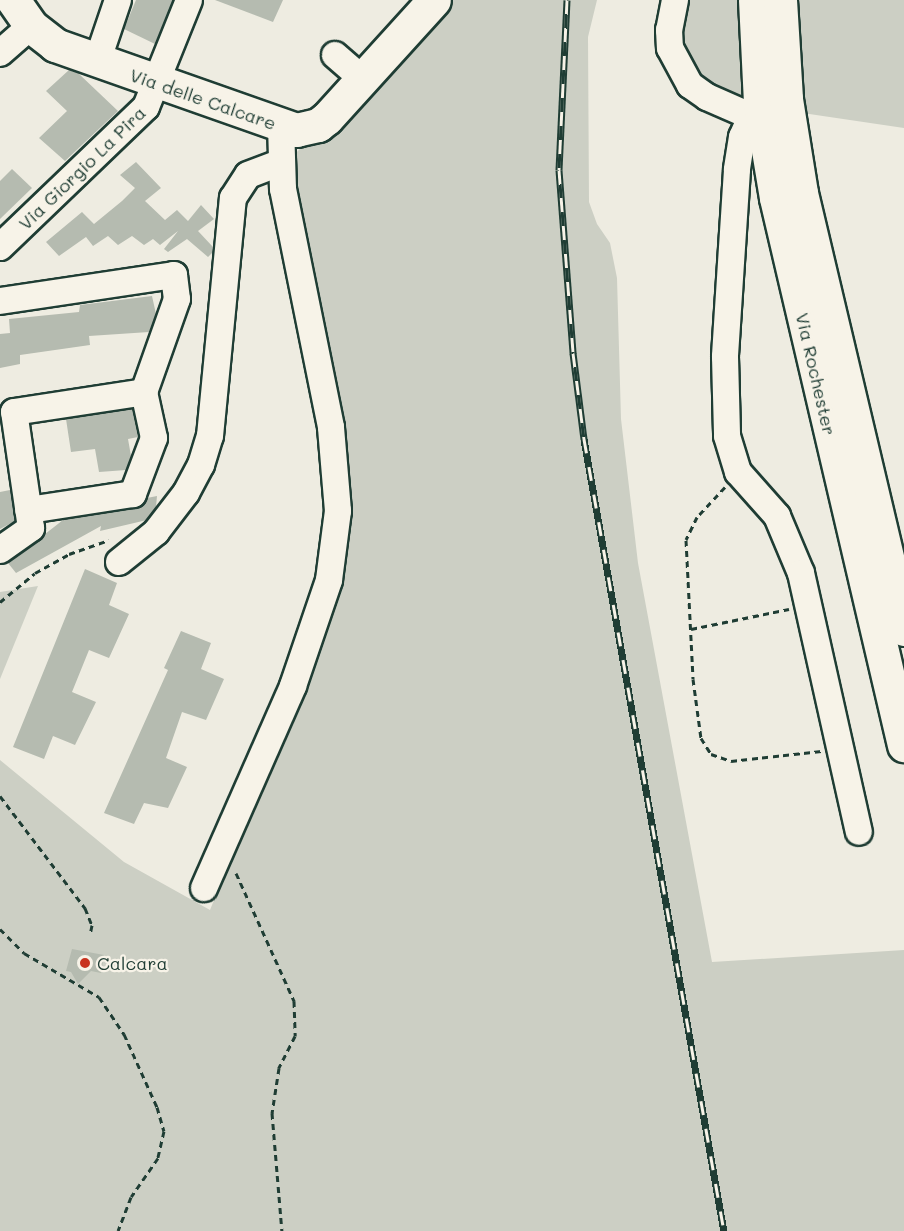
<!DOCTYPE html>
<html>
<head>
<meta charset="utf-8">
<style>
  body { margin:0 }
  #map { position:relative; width:904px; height:1231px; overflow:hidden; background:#eeece1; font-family:Mali,sans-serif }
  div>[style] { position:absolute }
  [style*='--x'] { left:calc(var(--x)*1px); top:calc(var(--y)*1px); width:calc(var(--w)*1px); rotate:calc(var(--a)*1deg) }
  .green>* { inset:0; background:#cccfc4 }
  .building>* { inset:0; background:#b5bbb0 }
  .path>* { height:3px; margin-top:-1.5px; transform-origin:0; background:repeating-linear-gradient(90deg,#1f3d34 0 6px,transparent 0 10.5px) }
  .roads { filter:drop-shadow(2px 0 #1f3d34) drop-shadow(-2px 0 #1f3d34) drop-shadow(0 2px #1f3d34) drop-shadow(0 -2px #1f3d34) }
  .minor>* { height:26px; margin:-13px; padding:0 13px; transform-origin:13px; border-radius:13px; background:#f7f3e8 }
  .major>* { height:33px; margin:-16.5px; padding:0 16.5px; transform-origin:16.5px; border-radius:16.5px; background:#f7f3e8 }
  .rail>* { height:7px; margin-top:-3.5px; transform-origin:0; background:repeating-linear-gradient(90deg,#f7f3e8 0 14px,#1f3d34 0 28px); box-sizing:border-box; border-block:2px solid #1f3d34 }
  .dots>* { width:16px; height:16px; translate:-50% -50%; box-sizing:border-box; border:3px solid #f7f3e8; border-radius:50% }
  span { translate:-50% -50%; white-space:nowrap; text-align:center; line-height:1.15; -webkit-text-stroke:4.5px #f7f3e8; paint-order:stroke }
  .street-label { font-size:18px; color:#1f3d34 }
  .poi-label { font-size:18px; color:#1f3d34 }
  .left { translate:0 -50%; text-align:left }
</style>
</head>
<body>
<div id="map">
  <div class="green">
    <i style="clip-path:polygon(447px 0,597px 0,588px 37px,589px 202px,597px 224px,610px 243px,617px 278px,621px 419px,638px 563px,712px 962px,904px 950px,904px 1231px,0 1231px,0 760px,124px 862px,210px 910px,342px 581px,348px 519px,345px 426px,289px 160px)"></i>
    <i style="clip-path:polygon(684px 0,904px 0,904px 128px,742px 104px,719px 92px,694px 69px,679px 39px)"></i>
    <i style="clip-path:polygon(38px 586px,0 679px,0 592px)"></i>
  </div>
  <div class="building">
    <i style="clip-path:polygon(136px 0,173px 0,155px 44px,124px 29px)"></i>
    <i style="clip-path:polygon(215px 0,283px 0,273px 22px)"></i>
    <i style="clip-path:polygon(69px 70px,78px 73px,118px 111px,65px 161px,39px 138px,67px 111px,46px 91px)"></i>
    <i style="clip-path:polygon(136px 162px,161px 188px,145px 201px,165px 220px,177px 210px,188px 221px,201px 205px,214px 219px,198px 231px,213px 247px,213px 252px,208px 257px,187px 239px,168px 252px,164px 249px,178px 231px,160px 245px,153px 239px,144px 245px,132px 236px,118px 245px,108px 236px,93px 246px,86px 237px,59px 256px,46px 242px,82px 212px,94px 224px,122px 201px,135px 188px,120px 175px)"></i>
    <i style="clip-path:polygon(12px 169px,32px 188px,0 219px,0 181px)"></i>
    <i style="clip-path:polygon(152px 296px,156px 314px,149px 332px,89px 336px,90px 345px,20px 355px,20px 364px,0 368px,0 334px,10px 333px,9px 319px,79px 312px,80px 305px)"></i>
    <i style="clip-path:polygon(132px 409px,138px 437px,128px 439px,131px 456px,126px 470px,99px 472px,95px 449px,71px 452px,66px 419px)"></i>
    <i style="clip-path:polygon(10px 490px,15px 521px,0 529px,0 492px)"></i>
    <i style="clip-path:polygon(157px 496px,156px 507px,147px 520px,100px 531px,101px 526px,16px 573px,8px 563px,63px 520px,135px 509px,147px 498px)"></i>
    <i style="clip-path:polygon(85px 569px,117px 583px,109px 605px,129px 614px,109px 658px,89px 650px,72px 692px,96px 702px,75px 745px,53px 736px,44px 759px,13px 747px)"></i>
    <i style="clip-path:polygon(181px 631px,211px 643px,201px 669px,224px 679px,206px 720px,182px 712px,166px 758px,187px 767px,168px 808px,144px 803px,134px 824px,104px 813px,168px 670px,164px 668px)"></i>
    <i style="clip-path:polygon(72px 949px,104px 955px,101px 973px,91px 971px,78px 984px,71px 972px,66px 971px)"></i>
  </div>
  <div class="path">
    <i style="--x:725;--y:487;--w:41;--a:133"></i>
    <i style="--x:697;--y:517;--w:25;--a:116"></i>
    <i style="--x:686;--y:540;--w:139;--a:87.1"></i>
    <i style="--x:693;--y:679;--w:60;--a:82.3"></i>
    <i style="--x:701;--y:738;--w:19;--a:58"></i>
    <i style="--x:711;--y:754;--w:21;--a:19"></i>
    <i style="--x:731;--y:761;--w:91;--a:-6.3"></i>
    <i style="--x:0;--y:602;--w:45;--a:-39.6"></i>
    <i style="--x:35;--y:573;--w:39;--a:-29"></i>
    <i style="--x:69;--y:554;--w:42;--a:-19.3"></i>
    <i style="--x:691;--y:629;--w:100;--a:-11.5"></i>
    <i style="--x:0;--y:796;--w:141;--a:52.8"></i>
    <i style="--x:85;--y:908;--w:18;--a:68"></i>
    <i style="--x:92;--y:925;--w:10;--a:101"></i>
    <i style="--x:236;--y:873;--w:141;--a:65.6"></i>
    <i style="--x:294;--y:1001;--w:35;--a:88"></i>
    <i style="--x:295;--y:1036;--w:36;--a:117"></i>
    <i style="--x:279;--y:1068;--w:46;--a:98.8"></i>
    <i style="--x:272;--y:1113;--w:118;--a:85.2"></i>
    <i style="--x:0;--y:929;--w:34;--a:45"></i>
    <i style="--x:24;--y:953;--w:87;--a:30.4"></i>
    <i style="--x:99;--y:997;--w:45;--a:56"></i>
    <i style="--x:124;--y:1034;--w:80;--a:65.7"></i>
    <i style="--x:157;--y:1107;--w:25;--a:74"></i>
    <i style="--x:164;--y:1131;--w:28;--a:103"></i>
    <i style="--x:158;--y:1158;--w:47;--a:124.7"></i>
    <i style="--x:131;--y:1197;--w:36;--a:111"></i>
  </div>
  <div class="roads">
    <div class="minor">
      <i style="--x:675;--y:0;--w:31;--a:101"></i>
      <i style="--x:669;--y:30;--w:18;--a:87"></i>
      <i style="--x:670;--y:48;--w:42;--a:61.6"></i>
      <i style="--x:690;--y:85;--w:21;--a:35"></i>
      <i style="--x:707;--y:97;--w:62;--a:23.7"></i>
      <i style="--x:0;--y:53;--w:41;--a:-41.1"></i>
      <i style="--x:335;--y:55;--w:38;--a:41"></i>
      <i style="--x:97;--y:62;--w:65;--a:-71.3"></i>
      <i style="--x:751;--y:117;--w:22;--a:114"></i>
      <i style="--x:742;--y:137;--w:33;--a:99"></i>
      <i style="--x:737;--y:170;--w:187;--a:93.7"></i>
      <i style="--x:725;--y:357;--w:79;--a:88.5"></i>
      <i style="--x:727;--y:436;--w:38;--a:73"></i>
      <i style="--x:738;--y:472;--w:59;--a:48.4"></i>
      <i style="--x:777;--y:516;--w:62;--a:67.2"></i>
      <i style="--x:801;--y:573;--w:265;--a:77.4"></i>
      <i style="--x:0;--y:247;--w:202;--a:-43.8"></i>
      <i style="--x:146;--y:107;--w:115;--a:-68.1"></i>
      <i style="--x:0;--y:301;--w:176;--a:-8.5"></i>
      <i style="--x:174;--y:275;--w:24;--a:83"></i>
      <i style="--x:177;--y:299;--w:99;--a:109.5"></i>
      <i style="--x:144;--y:392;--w:47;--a:77.7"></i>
      <i style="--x:154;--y:438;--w:60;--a:110.6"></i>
      <i style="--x:133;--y:494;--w:106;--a:171.3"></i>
      <i style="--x:0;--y:550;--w:38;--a:-35"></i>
      <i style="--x:31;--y:528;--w:117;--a:-98.3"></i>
      <i style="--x:14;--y:412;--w:132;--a:-8.7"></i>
      <i style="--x:119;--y:562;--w:48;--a:-39"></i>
      <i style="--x:156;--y:532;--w:49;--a:-52.4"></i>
      <i style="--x:186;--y:493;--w:32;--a:-62"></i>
      <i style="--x:201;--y:465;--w:30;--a:-73"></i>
      <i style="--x:210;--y:436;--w:239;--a:-84.5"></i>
      <i style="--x:233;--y:198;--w:27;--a:-57"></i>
      <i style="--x:248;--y:175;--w:34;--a:-21"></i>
      <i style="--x:204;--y:888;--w:221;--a:-66.2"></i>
      <i style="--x:293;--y:686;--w:112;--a:-71.2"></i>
      <i style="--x:329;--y:580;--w:70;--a:-82.6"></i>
      <i style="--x:338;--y:511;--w:84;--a:-94.8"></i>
      <i style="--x:331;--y:427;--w:243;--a:-101.4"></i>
      <i style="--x:283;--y:189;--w:62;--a:-91.8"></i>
    </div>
    <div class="major">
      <i style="--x:13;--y:0;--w:32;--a:55"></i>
      <i style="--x:31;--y:26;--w:31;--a:38"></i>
      <i style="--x:55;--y:45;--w:256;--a:19.4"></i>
      <i style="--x:296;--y:130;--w:23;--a:-13"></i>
      <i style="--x:318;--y:125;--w:11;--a:-38"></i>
      <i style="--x:327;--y:118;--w:159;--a:-47.8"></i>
      <i style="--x:755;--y:0;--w:102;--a:87.2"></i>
      <i style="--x:760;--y:102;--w:97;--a:80.5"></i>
      <i style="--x:776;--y:198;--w:562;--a:76.83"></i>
      <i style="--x:780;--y:0;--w:99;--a:86.5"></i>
      <i style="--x:786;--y:99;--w:95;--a:80.9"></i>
      <i style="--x:801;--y:193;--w:448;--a:76.7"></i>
    </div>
  </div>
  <div class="rail">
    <i style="--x:567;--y:0;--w:170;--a:92.7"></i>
    <i style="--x:559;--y:170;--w:184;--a:85.6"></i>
    <i style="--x:573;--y:353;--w:87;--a:82.7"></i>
    <i style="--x:584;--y:439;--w:804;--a:79.98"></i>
  </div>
  <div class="dots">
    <i style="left:85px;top:963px;background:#c8321e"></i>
  </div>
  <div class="street-label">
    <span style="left:203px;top:99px;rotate:19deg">Via delle Calcare</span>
    <span style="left:82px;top:168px;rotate:-44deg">Via Giorgio La Pira</span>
    <span style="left:816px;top:374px;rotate:77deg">Via Rochester</span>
  </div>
  <div class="poi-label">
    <span class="left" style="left:97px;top:963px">Calcara</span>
  </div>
</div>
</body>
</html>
